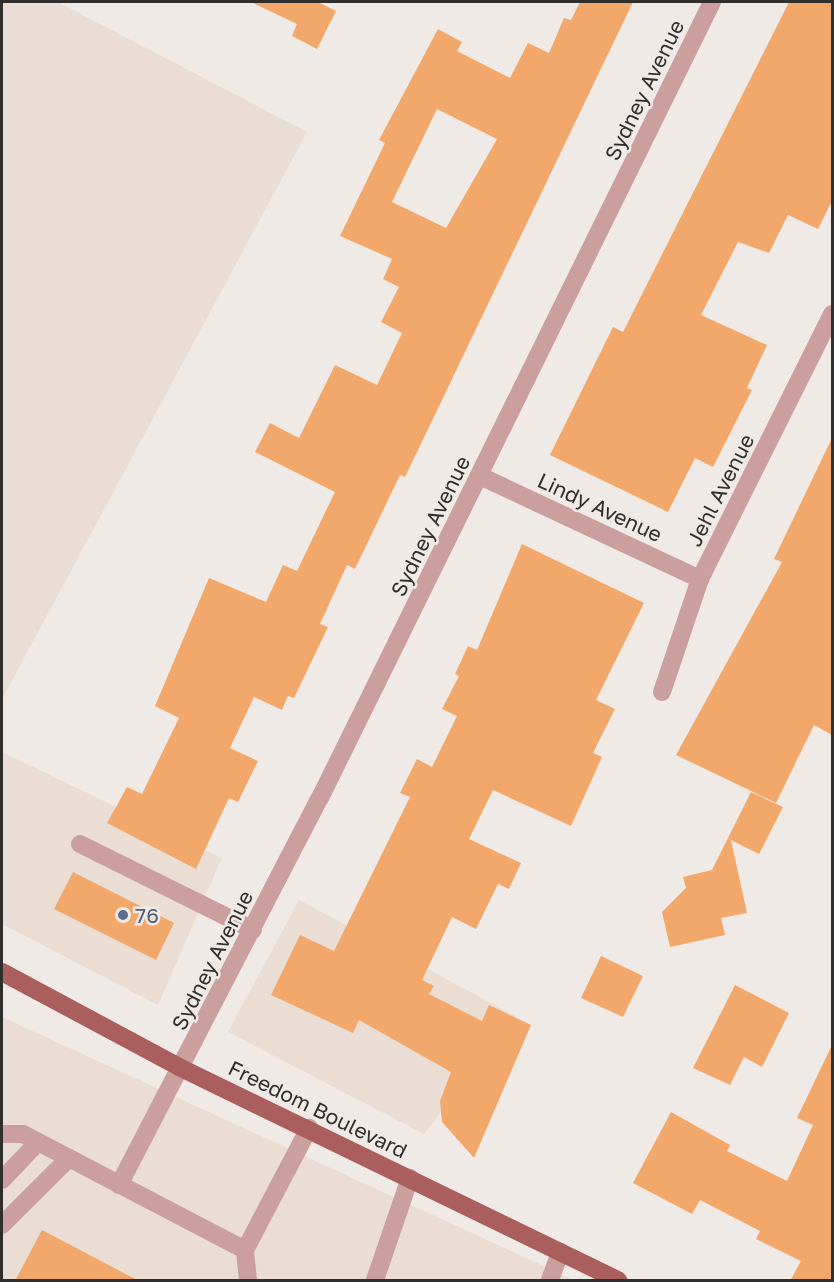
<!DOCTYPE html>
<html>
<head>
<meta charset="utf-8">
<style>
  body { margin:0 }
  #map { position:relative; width:834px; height:1282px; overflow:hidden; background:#f0eae6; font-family:"Golos Text",sans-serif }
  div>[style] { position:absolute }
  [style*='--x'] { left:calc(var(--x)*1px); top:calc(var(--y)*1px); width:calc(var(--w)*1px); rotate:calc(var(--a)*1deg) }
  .built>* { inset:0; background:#e9ddd4 }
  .building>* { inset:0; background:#f2a86a }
  .minor>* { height:18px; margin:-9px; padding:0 9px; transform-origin:9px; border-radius:9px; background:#cb9f9e }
  .major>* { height:18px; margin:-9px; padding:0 9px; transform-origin:9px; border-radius:9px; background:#aa5e5d }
  .dots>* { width:16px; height:16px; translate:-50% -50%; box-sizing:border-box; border:3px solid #f0eae6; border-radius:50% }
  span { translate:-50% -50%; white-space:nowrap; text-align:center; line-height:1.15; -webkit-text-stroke:5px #f0eae6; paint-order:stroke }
  .street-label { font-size:21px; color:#312f2e }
  .service-label { font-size:21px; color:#4e5e75 }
  .left { translate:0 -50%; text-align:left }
  .frame { position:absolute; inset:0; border:3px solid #312f2e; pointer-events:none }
</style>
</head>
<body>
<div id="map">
  <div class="built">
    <i style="clip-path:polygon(2px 2px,58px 2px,307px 132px,2px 699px)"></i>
    <i style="clip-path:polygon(2px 752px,222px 858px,158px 1005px,2px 924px)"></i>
    <i style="clip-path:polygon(299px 900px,515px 1016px,424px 1134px,228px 1032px)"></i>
    <i style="clip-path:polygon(2px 1017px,574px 1280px,2px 1280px)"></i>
  </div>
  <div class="building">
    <i style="clip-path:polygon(251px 2px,318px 2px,336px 11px,317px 49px,292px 36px,297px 24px)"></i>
    <i style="clip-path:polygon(evenodd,580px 2px,633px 2px,405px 477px,400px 475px,355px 569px,347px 565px,320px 624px,328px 627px,294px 698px,288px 696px,282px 710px,254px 697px,230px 748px,258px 761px,238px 802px,229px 798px,196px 869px,107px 823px,127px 787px,142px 794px,179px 718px,155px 706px,209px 578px,266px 602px,283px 565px,297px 571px,335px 492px,255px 452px,270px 423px,299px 438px,335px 365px,377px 385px,402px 333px,381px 322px,399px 287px,383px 279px,392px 259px,340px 236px,385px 143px,379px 140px,438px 29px,462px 42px,457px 51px,510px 78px,528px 43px,549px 53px,564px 18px,571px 20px,580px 2px,437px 109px,497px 139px,446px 228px,392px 202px,437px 109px)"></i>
    <i style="clip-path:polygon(789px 2px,832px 2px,832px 201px,818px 229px,788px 215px,769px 253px,738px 242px,701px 315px,767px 345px,747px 388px,752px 390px,713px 467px,695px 458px,668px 512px,550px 455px,613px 327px,623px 332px)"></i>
    <i style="clip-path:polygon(832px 438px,832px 735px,814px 725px,776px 803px,676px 755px,782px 562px,774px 559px)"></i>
    <i style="clip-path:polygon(522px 544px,644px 603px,596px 700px,615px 709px,593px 753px,602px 757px,571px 826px,493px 790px,469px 839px,521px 863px,509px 889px,498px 884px,476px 929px,452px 917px,422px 980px,434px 986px,429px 994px,482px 1021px,489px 1005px,531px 1025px,474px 1158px,442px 1122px,440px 1101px,451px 1072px,359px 1020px,353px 1033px,271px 995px,300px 935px,334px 951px,410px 797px,400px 793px,417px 759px,432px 767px,457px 716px,442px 709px,459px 676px,455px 674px,468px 646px,477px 650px)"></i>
    <i style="clip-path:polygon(751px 792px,783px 807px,759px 854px,731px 840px,747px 913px,721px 918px,725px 935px,670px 947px,662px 912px,686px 888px,683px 877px,712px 870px)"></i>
    <i style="clip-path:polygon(73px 872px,174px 923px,156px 960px,54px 909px)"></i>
    <i style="clip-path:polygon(601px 956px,643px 976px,623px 1017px,581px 998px)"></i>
    <i style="clip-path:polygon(735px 985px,789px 1013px,762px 1067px,744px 1057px,730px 1085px,693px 1068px)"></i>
    <i style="clip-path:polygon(832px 1045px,832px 1281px,790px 1281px,801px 1261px,756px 1239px,760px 1231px,700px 1200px,692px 1214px,633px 1183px,671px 1112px,730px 1145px,727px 1151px,787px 1181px,813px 1125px,797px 1118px)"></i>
    <i style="clip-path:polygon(42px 1230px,139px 1281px,15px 1281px)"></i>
  </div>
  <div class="minor">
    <i style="--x:480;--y:476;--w:243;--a:25.1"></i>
    <i style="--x:662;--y:692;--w:119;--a:-71.4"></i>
    <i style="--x:700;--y:579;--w:296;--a:-63.5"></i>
    <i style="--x:80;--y:844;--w:193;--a:26.4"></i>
    <i style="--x:2;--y:1134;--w:21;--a:0"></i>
    <i style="--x:23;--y:1134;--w:250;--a:27.6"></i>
    <i style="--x:2;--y:1180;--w:52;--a:-46.5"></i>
    <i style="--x:119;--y:1185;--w:436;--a:-62.6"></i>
    <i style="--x:320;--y:798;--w:887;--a:-63.78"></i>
    <i style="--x:2;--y:1225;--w:95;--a:-45"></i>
    <i style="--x:248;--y:1280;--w:30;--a:-96"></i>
    <i style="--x:245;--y:1250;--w:138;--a:-62.3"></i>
    <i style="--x:375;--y:1280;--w:108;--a:-71.1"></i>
    <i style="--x:550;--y:1280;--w:30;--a:-70"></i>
  </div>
  <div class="major">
    <i style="--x:2;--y:972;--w:203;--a:28.2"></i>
    <i style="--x:181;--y:1068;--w:486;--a:25.9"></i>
  </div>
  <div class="dots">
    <i style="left:123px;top:915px;background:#5c6f8a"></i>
  </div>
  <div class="street-label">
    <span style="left:644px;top:90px;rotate:-64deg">Sydney Avenue</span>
    <span style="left:720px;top:490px;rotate:-63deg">Jehl Avenue</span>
    <span style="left:600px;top:507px;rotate:25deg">Lindy Avenue</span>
    <span style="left:430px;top:526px;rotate:-64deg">Sydney Avenue</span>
    <span style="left:212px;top:960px;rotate:-63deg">Sydney Avenue</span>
    <span style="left:318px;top:1109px;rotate:26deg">Freedom Boulevard</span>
  </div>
  <div class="service-label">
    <span class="left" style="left:135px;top:915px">76</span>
  </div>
  <div class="frame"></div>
</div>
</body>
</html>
